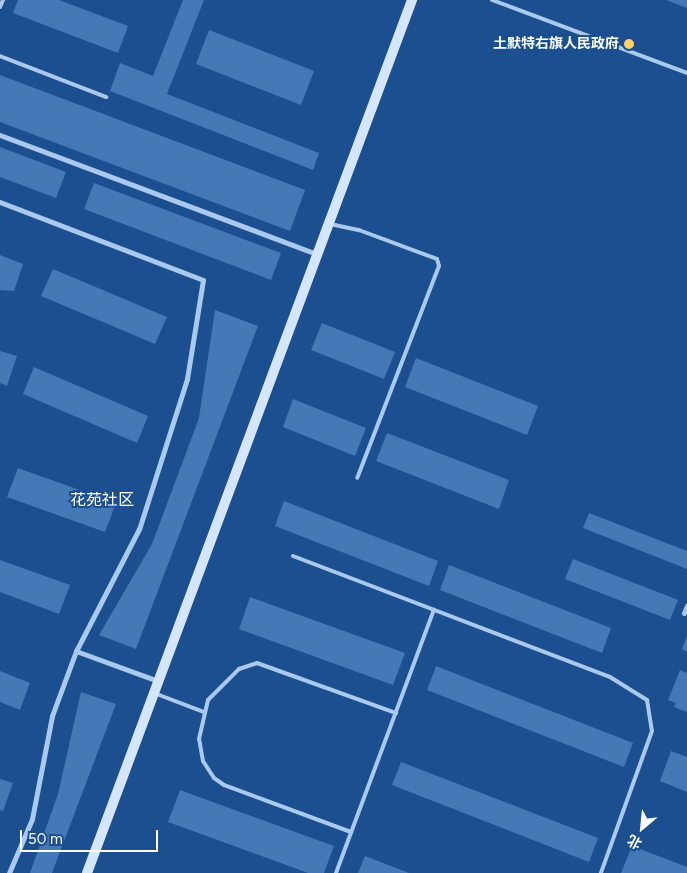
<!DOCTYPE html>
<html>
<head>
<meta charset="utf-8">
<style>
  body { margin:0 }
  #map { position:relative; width:687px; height:873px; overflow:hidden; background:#1b4f8f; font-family:Figtree,"Noto Sans SC",sans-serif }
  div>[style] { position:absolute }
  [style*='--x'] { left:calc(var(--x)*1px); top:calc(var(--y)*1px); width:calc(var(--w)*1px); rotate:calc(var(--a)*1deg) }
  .building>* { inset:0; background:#4478b7 }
  .lane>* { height:4px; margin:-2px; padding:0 2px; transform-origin:2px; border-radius:2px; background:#a9c9ee }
  .street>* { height:5px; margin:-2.5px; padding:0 2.5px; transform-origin:2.5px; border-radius:2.5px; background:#a9c9ee }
  .secondary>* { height:10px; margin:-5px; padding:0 5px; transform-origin:5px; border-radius:5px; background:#d6e6fa }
  .dots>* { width:14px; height:14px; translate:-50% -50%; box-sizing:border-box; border:2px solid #1b4f8f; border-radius:50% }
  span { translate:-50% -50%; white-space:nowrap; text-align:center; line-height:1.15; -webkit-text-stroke:4px #1b4f8f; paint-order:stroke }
  .poi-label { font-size:14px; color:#fff; font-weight:700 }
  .right { translate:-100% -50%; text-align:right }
  .quarter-label { font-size:16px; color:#fff }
  .north { position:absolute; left:617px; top:803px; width:50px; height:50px; -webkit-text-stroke:4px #1b4f8f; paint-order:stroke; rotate:208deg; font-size:14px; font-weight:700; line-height:20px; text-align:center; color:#fff }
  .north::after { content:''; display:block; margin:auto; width:18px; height:22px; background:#fff; clip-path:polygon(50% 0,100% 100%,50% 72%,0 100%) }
  .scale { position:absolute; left:20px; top:830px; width:138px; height:22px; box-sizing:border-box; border:2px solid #fff; border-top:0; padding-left:6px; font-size:15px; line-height:18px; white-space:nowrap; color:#fff; -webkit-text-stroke:4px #1b4f8f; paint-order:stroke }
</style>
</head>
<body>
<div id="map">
  <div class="building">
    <i style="clip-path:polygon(18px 0,59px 0,128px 26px,118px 53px,13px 13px)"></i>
    <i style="clip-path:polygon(183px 0,204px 0,167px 94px,319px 153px,313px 170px,110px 91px,120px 63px,153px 76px)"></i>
    <i style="clip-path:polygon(666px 0,687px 0,687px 8px)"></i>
    <i style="clip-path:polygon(209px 30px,314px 71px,301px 105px,196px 64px)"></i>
    <i style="clip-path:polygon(0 75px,305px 190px,290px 231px,0 122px)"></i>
    <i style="clip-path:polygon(0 147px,66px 172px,56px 198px,0 177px)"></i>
    <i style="clip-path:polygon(94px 183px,281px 253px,271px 280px,84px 209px)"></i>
    <i style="clip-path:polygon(0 255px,23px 264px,14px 291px,0 290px)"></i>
    <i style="clip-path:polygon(53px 269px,167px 317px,155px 344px,41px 296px)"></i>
    <i style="clip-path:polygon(215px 310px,258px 326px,136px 649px,99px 635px,152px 544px,199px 418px)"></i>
    <i style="clip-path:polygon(322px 323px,395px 352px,384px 379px,311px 350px)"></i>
    <i style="clip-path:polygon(0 351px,17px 356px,7px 386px,0 383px)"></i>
    <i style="clip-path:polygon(416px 358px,538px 406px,527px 435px,405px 387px)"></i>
    <i style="clip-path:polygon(34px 367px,148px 416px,137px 443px,23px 394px)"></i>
    <i style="clip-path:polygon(293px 399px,366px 428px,355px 456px,283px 427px)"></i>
    <i style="clip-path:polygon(387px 433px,509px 480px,499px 509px,376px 461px)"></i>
    <i style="clip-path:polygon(18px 468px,116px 503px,105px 532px,7px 497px)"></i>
    <i style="clip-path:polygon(284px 501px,438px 561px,429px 586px,275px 526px)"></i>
    <i style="clip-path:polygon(589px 513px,687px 551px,687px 569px,583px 528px)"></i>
    <i style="clip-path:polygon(573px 559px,678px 600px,670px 620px,565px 579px)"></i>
    <i style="clip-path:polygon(0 560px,70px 585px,59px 614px,0 592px)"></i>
    <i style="clip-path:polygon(449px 565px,611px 628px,602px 653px,440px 590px)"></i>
    <i style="clip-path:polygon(250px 597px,405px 653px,393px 685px,239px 629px)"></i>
    <i style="clip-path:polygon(687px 636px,687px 652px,682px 649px)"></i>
    <i style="clip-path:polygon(436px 666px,633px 743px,624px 767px,427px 690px)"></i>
    <i style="clip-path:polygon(680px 670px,687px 673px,687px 712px,674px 707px,676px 703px,668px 700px)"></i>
    <i style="clip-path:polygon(0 671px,30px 683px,20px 710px,0 702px)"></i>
    <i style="clip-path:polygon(81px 692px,116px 704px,52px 873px,30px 873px,58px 794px)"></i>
    <i style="clip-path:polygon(671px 751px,687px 757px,687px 792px,660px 781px)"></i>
    <i style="clip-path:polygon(401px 762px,598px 838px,589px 862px,392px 785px)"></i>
    <i style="clip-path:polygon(0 779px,13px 783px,3px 811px,0 810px)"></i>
    <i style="clip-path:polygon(180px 790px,334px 846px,324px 873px,308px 873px,168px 822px)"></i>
    <i style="clip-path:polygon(632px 846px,687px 867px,687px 873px,621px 873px)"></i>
    <i style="clip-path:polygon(365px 856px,409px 873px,358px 873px)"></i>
  </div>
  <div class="lane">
    <i style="--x:492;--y:0;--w:208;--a:20.5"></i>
    <i style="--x:0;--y:7;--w:8;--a:-67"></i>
    <i style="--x:0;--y:56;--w:114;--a:21.1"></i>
    <i style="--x:330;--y:224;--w:30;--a:12"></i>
    <i style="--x:359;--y:230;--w:83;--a:20.4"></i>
    <i style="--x:437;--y:259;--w:7;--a:74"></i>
    <i style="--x:439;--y:266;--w:227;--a:111.1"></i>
    <i style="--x:293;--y:556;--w:339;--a:20.9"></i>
    <i style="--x:610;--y:677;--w:44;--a:31.9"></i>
    <i style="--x:647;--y:700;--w:31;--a:81"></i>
    <i style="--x:652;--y:731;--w:151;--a:109.8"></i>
    <i style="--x:154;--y:693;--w:53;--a:20.8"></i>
    <i style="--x:351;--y:832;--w:135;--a:-159.7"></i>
    <i style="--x:224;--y:785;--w:12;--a:-145"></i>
    <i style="--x:214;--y:778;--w:20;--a:-123"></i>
    <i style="--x:203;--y:761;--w:22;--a:-100"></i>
    <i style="--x:199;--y:739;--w:40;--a:-77"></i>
    <i style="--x:208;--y:700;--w:44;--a:-45"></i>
    <i style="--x:239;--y:669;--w:19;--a:-18"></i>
    <i style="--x:257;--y:663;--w:148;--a:19.8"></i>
    <i style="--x:336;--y:873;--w:281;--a:-69.6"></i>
  </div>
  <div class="street">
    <i style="--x:0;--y:135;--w:339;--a:20.6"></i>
    <i style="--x:0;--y:202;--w:217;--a:21"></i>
    <i style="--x:203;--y:280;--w:100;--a:99.2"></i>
    <i style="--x:187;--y:379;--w:157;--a:107.7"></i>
    <i style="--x:139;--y:529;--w:137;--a:117.3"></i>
    <i style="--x:76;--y:651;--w:69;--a:110.3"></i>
    <i style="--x:52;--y:716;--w:105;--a:101"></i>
    <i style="--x:32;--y:819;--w:59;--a:113.1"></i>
    <i style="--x:684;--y:613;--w:8;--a:-67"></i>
    <i style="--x:76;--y:651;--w:87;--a:20.1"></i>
  </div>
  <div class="secondary">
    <i style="--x:87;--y:873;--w:932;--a:-69.58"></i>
  </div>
  <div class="dots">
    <i style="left:629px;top:44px;background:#ffd166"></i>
  </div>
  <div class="poi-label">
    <span class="right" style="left:619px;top:44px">土默特右旗人民政府</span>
  </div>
  <div class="quarter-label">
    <span style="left:102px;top:500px">花苑社区</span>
  </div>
  <div class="north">北</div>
  <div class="scale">50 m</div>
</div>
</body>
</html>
